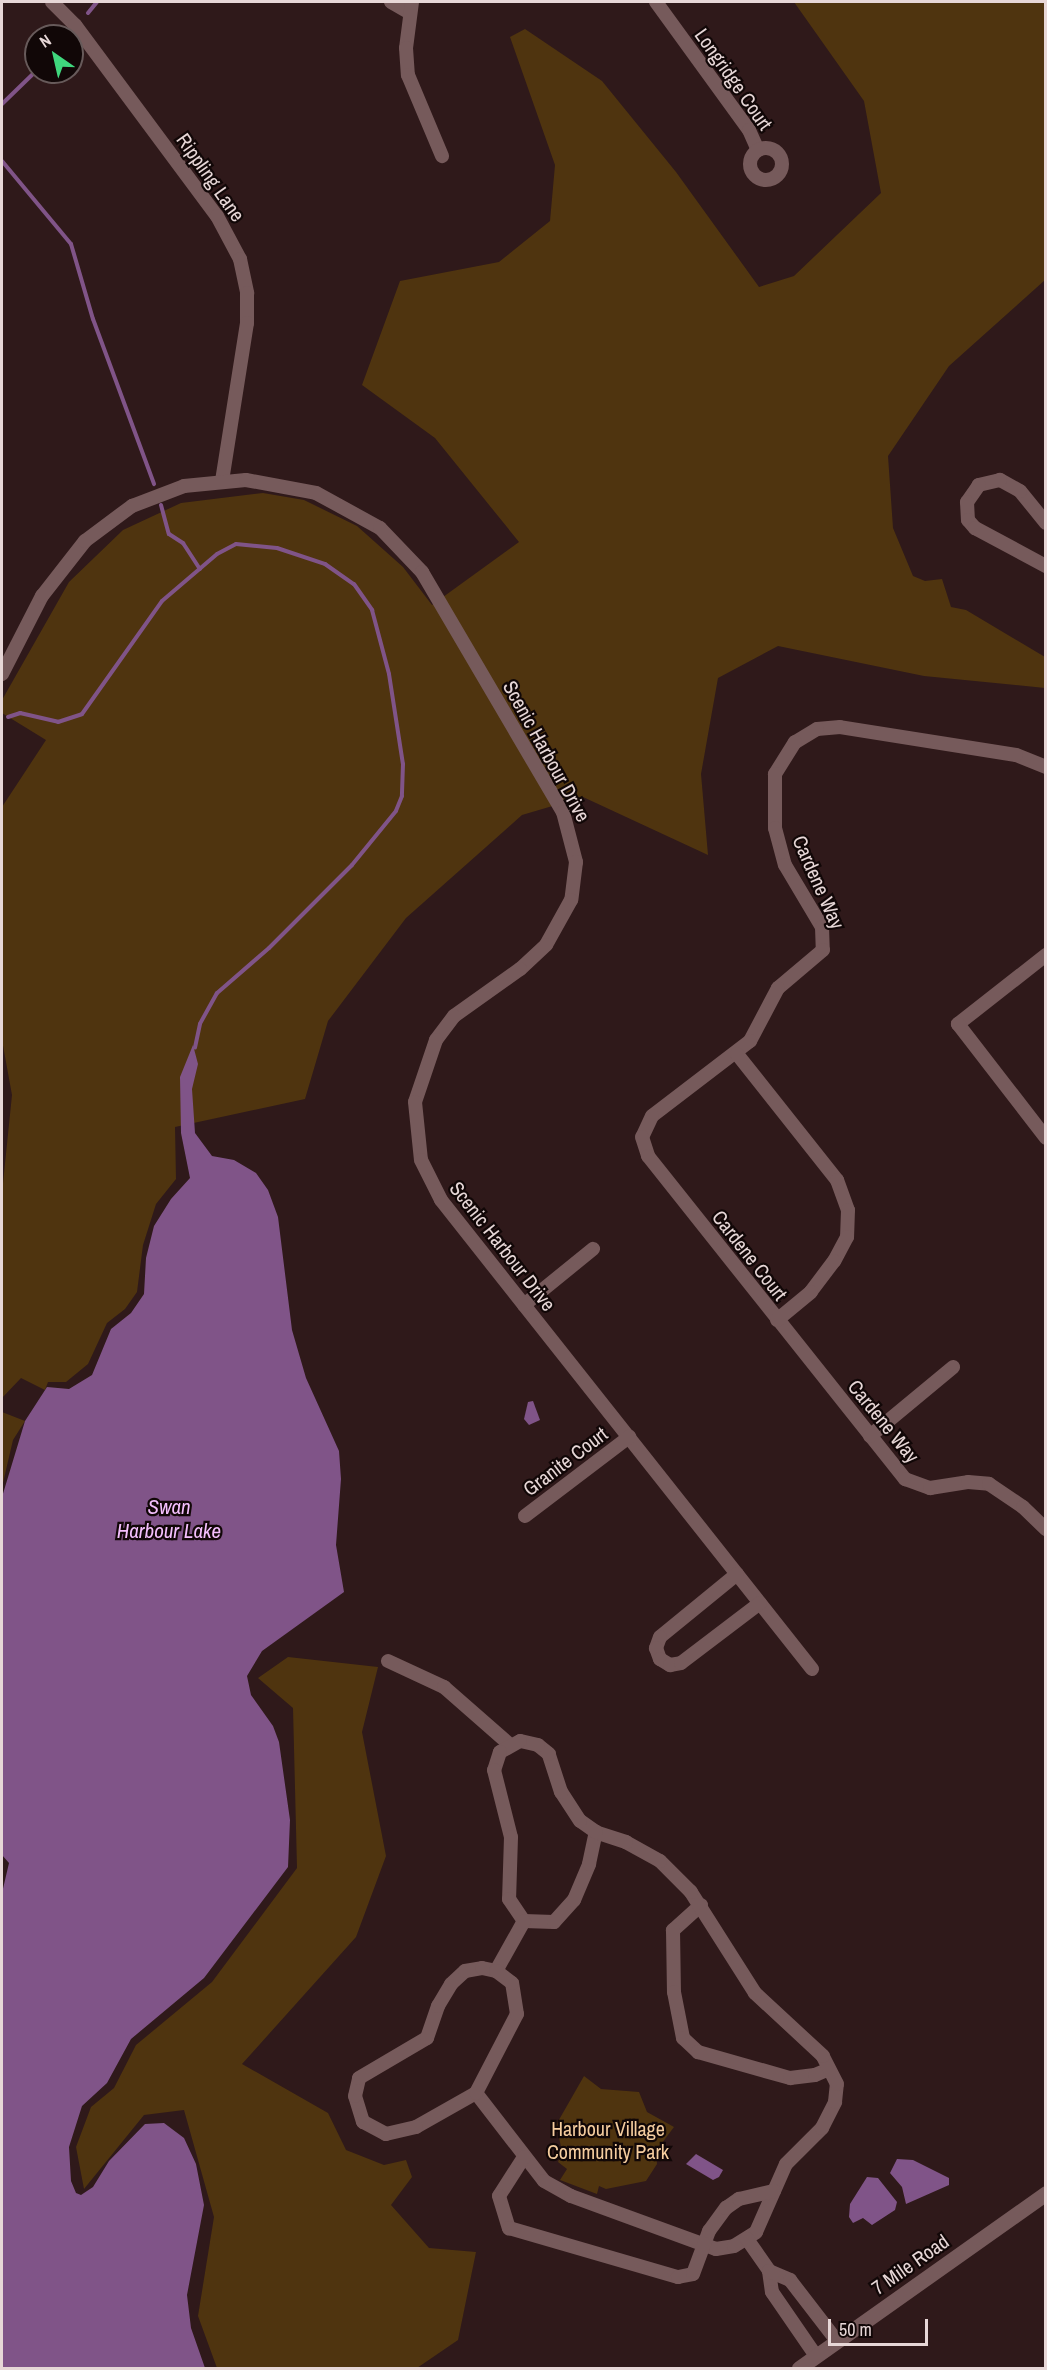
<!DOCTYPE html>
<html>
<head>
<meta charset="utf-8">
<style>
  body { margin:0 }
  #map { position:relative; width:1047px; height:2370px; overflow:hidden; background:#2f191a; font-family:"Archivo Narrow",sans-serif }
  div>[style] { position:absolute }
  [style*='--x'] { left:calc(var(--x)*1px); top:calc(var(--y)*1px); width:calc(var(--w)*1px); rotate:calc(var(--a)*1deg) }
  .green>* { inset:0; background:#4f340f }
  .water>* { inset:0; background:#805488 }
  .stream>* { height:4px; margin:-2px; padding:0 2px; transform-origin:2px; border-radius:2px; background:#805488 }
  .street>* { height:14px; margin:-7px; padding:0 7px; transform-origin:7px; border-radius:7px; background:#765a5b }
  .street>.ring { margin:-7px; padding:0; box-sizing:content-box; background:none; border:14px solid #765a5b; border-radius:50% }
  .secondary>* { height:15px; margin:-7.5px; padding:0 7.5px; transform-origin:7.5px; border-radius:7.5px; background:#765a5b }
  span { translate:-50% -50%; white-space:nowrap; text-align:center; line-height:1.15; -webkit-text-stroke:4.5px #110707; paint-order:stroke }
  .street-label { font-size:20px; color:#e7d7d7 }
  .park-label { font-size:20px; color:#f5cd9f }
  .water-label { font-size:21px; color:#f4bffd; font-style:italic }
  .frame { position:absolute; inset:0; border:3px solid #e7d7d7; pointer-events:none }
  .north { position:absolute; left:24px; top:24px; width:60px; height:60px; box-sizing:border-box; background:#110707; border:2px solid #675a5a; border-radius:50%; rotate:326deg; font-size:16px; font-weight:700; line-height:24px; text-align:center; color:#e7d7d7 }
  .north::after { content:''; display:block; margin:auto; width:21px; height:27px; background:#3fd77d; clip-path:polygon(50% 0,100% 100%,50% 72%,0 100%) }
  .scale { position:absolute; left:828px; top:2319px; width:100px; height:27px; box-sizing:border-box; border:3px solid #e7d7d7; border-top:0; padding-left:8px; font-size:18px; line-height:21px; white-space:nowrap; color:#e7d7d7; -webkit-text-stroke:4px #110707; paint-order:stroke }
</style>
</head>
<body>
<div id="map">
  <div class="green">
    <i style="clip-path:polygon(794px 2px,1045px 2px,1045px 280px,949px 366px,888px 456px,893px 528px,913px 576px,925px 581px,942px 579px,951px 607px,966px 610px,1045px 657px,1045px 688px,924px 676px,778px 646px,718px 678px,701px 774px,708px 855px,583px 797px,522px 815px,406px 918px,328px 1021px,305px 1099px,175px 1127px,176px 1179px,156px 1204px,143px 1245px,137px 1292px,125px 1309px,107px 1323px,88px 1364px,66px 1382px,48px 1382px,45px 1390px,21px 1378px,2px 1398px,2px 1193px,12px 1095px,2px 1040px,2px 807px,46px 740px,2px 713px,2px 700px,69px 582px,123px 530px,181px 503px,263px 493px,304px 500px,357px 526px,403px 567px,432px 605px,519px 542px,435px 438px,362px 385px,400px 281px,499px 262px,550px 221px,555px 165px,510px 37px,525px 29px,602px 81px,676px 172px,759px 287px,794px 276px,881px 193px,864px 101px)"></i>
    <i style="clip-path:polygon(2px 1412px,25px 1421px,13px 1440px,2px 1487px)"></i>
    <i style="clip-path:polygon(288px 1657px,378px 1667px,362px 1732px,386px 1856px,356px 1937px,242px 2064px,328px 2113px,346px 2150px,384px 2165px,406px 2160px,412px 2177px,391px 2205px,429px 2248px,476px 2252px,458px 2340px,417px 2368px,217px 2368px,198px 2316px,214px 2217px,184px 2110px,144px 2115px,84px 2189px,76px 2147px,91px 2107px,114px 2088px,136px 2045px,212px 1982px,297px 1868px,293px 1708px,258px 1678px)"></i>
    <i style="clip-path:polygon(584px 2076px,601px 2089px,639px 2092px,647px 2112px,674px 2127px,656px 2151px,657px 2164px,646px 2181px,606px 2189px,599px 2186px,597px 2194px,560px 2180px,567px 2169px,558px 2162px,562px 2151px,556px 2125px)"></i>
  </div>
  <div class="water">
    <i style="clip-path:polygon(193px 1045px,198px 1064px,192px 1089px,195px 1133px,212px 1156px,234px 1160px,256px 1173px,268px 1190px,278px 1217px,292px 1330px,306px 1378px,339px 1451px,341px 1479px,336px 1545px,344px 1592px,262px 1651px,247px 1676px,251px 1695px,273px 1726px,279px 1742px,290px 1820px,288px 1867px,204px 1978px,131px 2039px,107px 2083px,82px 2106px,69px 2147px,71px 2181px,76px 2193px,81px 2195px,93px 2187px,109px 2161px,145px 2124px,164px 2123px,184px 2138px,196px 2164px,204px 2205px,187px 2295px,191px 2328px,205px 2368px,2px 2368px,2px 1893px,9px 1863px,2px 1855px,2px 1497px,25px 1421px,47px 1387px,69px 1389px,92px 1375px,111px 1329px,131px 1313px,144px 1294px,146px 1258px,154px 1226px,171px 1199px,190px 1178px,181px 1133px,180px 1077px)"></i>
    <i style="clip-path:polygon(533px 1401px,540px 1420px,529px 1425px,524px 1419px,528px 1402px)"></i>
    <i style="clip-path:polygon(696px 2154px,723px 2170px,719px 2177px,713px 2180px,686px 2164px)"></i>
    <i style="clip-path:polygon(897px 2159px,913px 2160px,949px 2178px,949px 2185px,906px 2204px,902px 2187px,890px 2173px)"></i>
    <i style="clip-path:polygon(867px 2177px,878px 2178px,897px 2202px,895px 2210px,872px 2225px,863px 2218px,853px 2223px,849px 2217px,850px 2204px)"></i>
  </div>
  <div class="stream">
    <i style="--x:88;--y:13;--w:14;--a:-51"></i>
    <i style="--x:2;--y:104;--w:47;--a:-44.1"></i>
    <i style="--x:2;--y:161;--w:108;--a:50.3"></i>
    <i style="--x:71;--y:244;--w:78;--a:73.7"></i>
    <i style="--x:93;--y:319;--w:176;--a:69.7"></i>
    <i style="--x:161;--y:505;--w:30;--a:75"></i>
    <i style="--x:169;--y:534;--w:17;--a:33"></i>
    <i style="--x:183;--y:543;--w:31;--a:57"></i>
    <i style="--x:8;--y:717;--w:13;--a:-18"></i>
    <i style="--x:20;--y:713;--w:39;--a:13"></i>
    <i style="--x:58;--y:722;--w:25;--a:-18"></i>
    <i style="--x:82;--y:714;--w:138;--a:-54.7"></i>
    <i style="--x:162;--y:601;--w:72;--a:-40.5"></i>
    <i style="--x:217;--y:554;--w:21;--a:-28"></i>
    <i style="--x:236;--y:544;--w:41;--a:5.6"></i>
    <i style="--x:277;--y:548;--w:51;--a:18.4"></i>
    <i style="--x:325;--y:564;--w:35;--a:35"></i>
    <i style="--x:354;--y:584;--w:32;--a:55"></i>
    <i style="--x:372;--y:610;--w:66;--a:75.1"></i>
    <i style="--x:389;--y:674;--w:91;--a:81.2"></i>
    <i style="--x:403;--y:764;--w:32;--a:92"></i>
    <i style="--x:402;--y:796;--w:16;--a:112"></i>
    <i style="--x:396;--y:811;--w:70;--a:129.2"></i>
    <i style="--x:352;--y:865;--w:117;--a:135"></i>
    <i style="--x:269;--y:948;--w:69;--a:139.1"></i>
    <i style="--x:217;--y:993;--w:35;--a:119"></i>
    <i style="--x:200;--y:1024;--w:24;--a:102"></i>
  </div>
  <div class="street">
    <i style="--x:52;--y:2;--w:33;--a:45"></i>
    <i style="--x:75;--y:25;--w:238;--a:53.4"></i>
    <i style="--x:217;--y:216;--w:49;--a:61.9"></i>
    <i style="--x:240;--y:259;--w:35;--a:78"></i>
    <i style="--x:247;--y:293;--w:30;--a:90"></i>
    <i style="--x:247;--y:323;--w:159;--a:99"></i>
    <i style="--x:391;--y:2;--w:22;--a:30"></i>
    <i style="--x:412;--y:2;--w:46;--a:97.4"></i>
    <i style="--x:406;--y:48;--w:27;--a:86"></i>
    <i style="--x:408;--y:75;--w:88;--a:67.2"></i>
    <i style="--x:656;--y:2;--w:158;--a:54"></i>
    <i style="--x:749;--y:130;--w:22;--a:66"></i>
    <i class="ring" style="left:750px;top:148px;width:18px;height:18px"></i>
    <i style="--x:1046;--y:523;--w:41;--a:-129.1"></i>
    <i style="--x:1020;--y:491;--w:23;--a:-151"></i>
    <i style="--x:1000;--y:480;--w:22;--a:167"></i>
    <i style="--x:979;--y:485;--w:21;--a:125"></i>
    <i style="--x:967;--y:502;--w:18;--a:87"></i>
    <i style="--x:968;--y:520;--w:11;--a:49"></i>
    <i style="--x:975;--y:528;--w:81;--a:28.2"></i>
    <i style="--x:2;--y:674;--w:88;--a:-62.9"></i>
    <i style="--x:42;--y:596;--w:70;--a:-52"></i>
    <i style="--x:85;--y:541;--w:59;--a:-36.7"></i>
    <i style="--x:132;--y:506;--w:56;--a:-21"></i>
    <i style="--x:184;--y:486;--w:62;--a:-5.5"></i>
    <i style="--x:246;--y:480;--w:71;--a:10.5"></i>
    <i style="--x:316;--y:493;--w:73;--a:28.7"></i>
    <i style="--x:380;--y:528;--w:61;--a:46.3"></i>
    <i style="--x:422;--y:572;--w:278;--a:59.6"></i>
    <i style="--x:563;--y:812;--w:52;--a:75.4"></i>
    <i style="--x:576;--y:862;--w:38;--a:97"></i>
    <i style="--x:571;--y:900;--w:51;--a:119.1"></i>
    <i style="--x:546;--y:945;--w:35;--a:137"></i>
    <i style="--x:520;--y:969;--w:81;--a:144.5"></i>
    <i style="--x:454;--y:1016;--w:30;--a:127"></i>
    <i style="--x:436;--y:1040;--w:65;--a:108.7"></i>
    <i style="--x:415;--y:1102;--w:58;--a:84.1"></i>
    <i style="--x:421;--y:1160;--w:45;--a:63.4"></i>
    <i style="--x:441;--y:1200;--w:598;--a:51.65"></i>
    <i style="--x:1046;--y:767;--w:32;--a:-158"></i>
    <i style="--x:1016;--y:755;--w:178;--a:-171"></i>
    <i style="--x:840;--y:727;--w:23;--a:175"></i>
    <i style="--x:817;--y:729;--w:26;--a:149"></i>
    <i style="--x:795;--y:742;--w:38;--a:122"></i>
    <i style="--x:775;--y:774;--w:54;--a:90"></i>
    <i style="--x:775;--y:828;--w:38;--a:75"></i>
    <i style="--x:785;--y:865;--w:72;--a:59.2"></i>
    <i style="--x:822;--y:927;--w:23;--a:88"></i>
    <i style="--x:823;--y:950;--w:59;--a:139.8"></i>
    <i style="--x:778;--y:988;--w:60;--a:117.8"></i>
    <i style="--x:750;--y:1041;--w:123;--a:142.6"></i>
    <i style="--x:652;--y:1116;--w:23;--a:115"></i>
    <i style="--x:642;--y:1137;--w:20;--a:72"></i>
    <i style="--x:648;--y:1156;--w:413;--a:51.5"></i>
    <i style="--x:905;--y:1479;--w:27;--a:20"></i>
    <i style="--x:930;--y:1488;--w:38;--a:-9"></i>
    <i style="--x:968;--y:1482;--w:21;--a:5"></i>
    <i style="--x:989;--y:1484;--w:41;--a:34.1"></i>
    <i style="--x:1023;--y:1507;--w:32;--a:44"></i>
    <i style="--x:1046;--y:955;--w:112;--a:141.9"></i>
    <i style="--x:958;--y:1024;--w:144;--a:52.3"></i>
    <i style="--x:737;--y:1054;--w:161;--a:51.6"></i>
    <i style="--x:837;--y:1180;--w:32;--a:70"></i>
    <i style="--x:848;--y:1210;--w:27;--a:92"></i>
    <i style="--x:847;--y:1237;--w:27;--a:118"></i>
    <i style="--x:834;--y:1261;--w:39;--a:127"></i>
    <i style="--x:811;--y:1292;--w:44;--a:140.5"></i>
    <i style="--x:524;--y:1305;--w:89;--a:-39.1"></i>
    <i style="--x:870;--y:1436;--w:108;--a:-39.7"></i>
    <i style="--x:525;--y:1516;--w:131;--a:-37.2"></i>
    <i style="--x:737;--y:1574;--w:99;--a:140.7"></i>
    <i style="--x:660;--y:1637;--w:12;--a:110"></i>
    <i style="--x:656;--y:1648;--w:12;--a:70"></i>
    <i style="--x:660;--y:1659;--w:12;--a:31"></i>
    <i style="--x:670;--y:1665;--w:11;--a:-10"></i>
    <i style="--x:681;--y:1663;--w:99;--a:-37.2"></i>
    <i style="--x:388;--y:1661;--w:62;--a:24.9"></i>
    <i style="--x:444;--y:1687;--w:86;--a:41.2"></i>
    <i style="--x:701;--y:1905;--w:38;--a:138"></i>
    <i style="--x:673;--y:1930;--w:62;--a:89.1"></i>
    <i style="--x:674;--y:1992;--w:47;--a:78.9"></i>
    <i style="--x:683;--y:2038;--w:21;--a:43"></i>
    <i style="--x:698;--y:2052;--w:96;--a:15.8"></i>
    <i style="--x:790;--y:2078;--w:25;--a:-7"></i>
    <i style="--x:815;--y:2075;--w:15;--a:-23"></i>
    <i style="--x:524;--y:1921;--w:30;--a:2"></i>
    <i style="--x:554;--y:1922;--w:30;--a:-48"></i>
    <i style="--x:574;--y:1900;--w:39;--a:-67"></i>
    <i style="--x:589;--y:1864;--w:33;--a:-78"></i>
    <i style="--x:476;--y:2093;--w:111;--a:52.3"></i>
    <i style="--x:544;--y:2181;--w:31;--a:29"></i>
    <i style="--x:571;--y:2196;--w:154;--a:20.1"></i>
    <i style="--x:716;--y:2249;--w:18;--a:-9"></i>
    <i style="--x:734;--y:2246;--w:26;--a:-32"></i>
    <i style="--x:756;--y:2232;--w:74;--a:-66.2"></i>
    <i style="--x:786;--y:2164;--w:51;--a:-45"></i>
    <i style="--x:822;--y:2128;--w:29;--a:-63"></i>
    <i style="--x:835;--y:2102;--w:18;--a:-84"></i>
    <i style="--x:837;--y:2084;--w:31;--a:-117"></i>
    <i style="--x:823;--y:2056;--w:93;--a:-137.2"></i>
    <i style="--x:755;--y:1993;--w:120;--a:-122.4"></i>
    <i style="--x:691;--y:1892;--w:44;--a:-135"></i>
    <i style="--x:660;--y:1861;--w:39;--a:-151"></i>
    <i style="--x:626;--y:1842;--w:32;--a:-162"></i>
    <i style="--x:596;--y:1832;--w:19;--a:-145"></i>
    <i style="--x:580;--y:1821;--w:35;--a:-123"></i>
    <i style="--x:561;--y:1792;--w:40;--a:-108"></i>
    <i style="--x:549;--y:1754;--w:14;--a:-141"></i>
    <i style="--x:538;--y:1745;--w:18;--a:-167"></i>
    <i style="--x:520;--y:1741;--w:23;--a:151"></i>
    <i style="--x:500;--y:1752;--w:19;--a:108"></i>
    <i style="--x:494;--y:1770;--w:69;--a:75.8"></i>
    <i style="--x:511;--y:1837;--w:62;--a:91.8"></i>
    <i style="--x:509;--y:1899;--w:27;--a:56"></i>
    <i style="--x:476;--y:2093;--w:69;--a:150.5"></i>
    <i style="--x:416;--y:2127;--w:31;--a:167"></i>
    <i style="--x:386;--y:2134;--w:26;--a:-152"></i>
    <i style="--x:363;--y:2122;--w:27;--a:-107"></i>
    <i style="--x:355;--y:2096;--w:18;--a:-77"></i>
    <i style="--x:359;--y:2078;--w:79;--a:-30.5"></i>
    <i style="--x:427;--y:2038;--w:34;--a:-71"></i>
    <i style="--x:438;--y:2006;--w:26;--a:-59"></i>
    <i style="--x:451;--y:1984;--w:19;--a:-43"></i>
    <i style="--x:465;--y:1971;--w:17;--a:-10"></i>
    <i style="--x:482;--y:1968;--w:14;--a:12"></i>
    <i style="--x:496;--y:1971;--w:57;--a:-60.8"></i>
    <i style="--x:476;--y:2093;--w:89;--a:-62.6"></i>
    <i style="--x:517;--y:2014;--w:31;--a:-99"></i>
    <i style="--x:512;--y:1983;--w:20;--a:-143"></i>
    <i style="--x:524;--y:2157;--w:46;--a:122.7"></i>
    <i style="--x:499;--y:2196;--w:34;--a:73"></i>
    <i style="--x:509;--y:2228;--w:176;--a:16.2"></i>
    <i style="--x:678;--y:2277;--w:15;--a:-11"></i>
    <i style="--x:693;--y:2274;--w:46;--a:-69.6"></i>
    <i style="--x:709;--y:2231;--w:29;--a:-54"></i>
    <i style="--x:726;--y:2208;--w:16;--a:-35"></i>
    <i style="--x:739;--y:2199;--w:36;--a:-13"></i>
    <i style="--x:747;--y:2239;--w:39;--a:55"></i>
    <i style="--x:769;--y:2271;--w:21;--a:82"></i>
    <i style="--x:772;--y:2292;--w:78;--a:55.5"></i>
    <i style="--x:769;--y:2271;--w:23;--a:23"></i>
    <i style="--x:790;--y:2280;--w:77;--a:52.4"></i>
  </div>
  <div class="secondary">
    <i style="--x:799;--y:2368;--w:303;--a:-35.3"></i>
  </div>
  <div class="street-label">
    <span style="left:734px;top:79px;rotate:55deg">Longridge Court</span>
    <span style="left:211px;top:177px;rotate:55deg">Rippling Lane</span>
    <span style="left:547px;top:751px;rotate:61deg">Scenic Harbour Drive</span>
    <span style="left:819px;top:882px;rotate:66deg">Cardene Way</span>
    <span style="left:503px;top:1246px;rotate:52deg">Scenic Harbour Drive</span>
    <span style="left:750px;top:1255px;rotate:52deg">Cardene Court</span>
    <span style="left:884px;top:1421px;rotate:51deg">Cardene Way</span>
    <span style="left:565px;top:1461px;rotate:-37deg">Granite Court</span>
    <span style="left:910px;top:2264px;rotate:-35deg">7 Mile Road</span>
  </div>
  <div class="park-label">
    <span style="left:608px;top:2140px">Harbour Village<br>Community Park</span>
  </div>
  <div class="water-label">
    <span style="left:169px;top:1519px">Swan<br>Harbour Lake</span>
  </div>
  <div class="frame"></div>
  <div class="north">N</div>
  <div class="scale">50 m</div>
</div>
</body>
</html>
